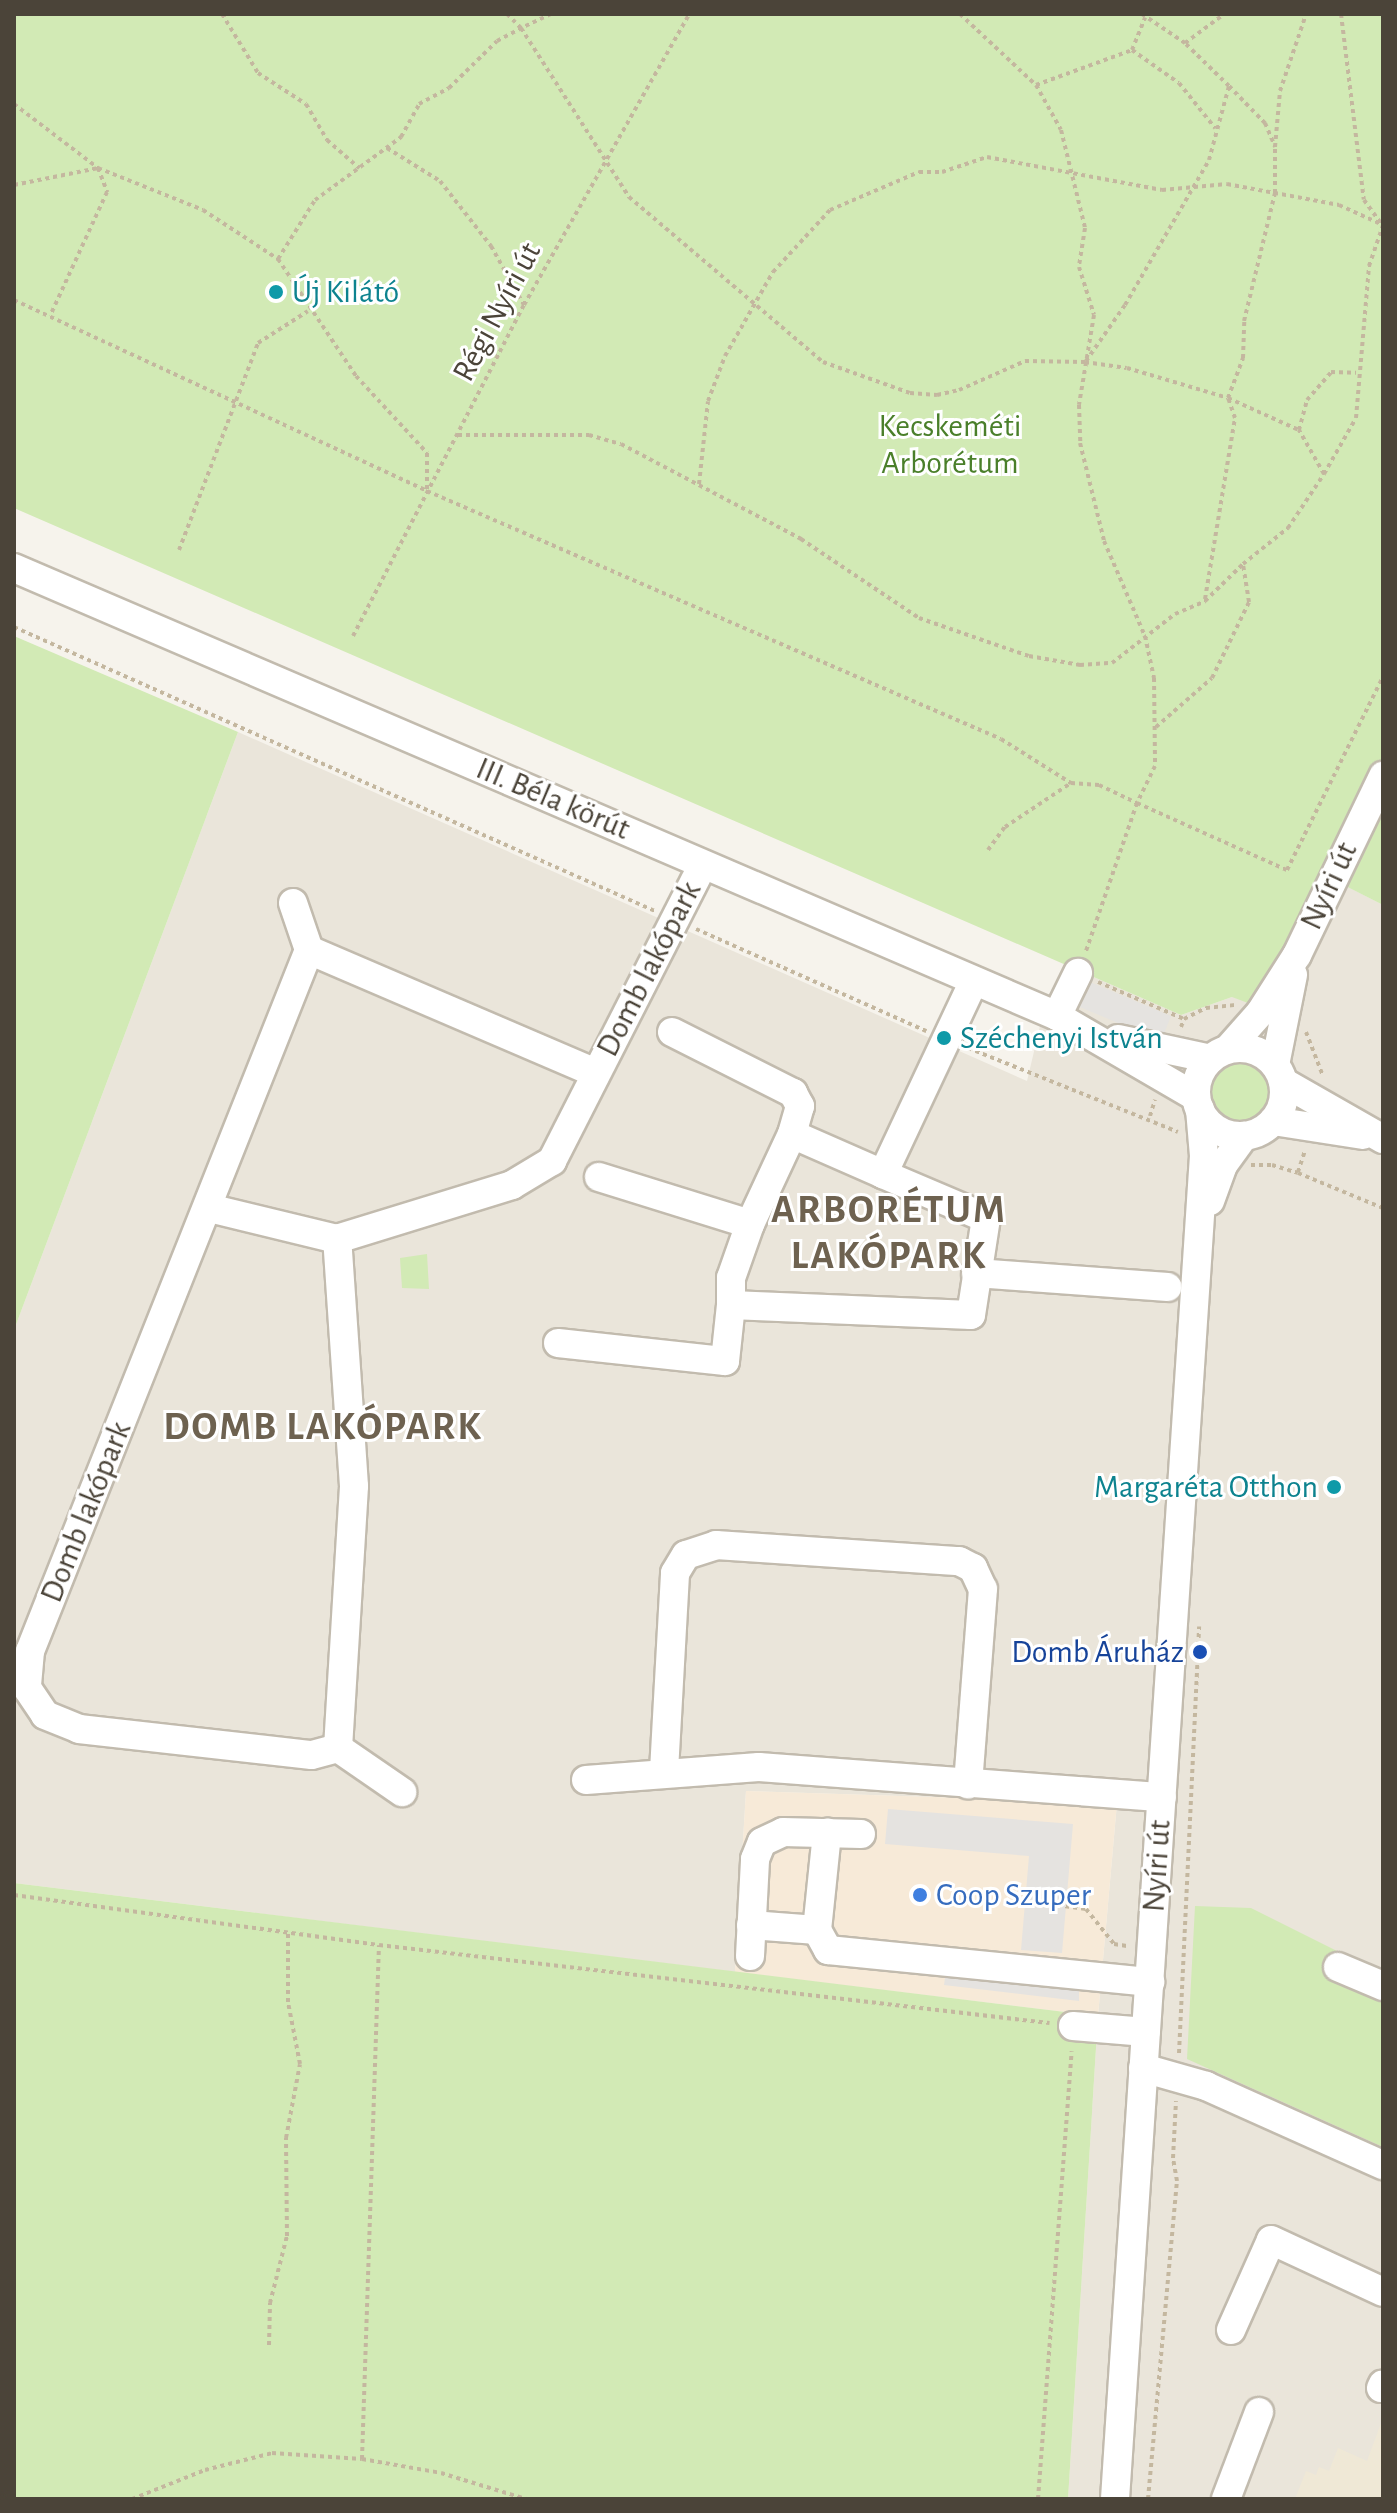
<!DOCTYPE html>
<html>
<head>
<meta charset="utf-8">
<style>
  body { margin:0 }
  #map { position:relative; width:1397px; height:2513px; overflow:hidden; background:#f6f3ec; font-family:"Alegreya Sans",sans-serif }
  div>[style] { position:absolute }
  [style*='--x'] { left:calc(var(--x)*1px); top:calc(var(--y)*1px); width:calc(var(--w)*1px); rotate:calc(var(--a)*1deg) }
  .residential>* { inset:0; background:#eae5da }
  .commercial>* { inset:0; background:#f7ead8 }
  .education>* { inset:0; background:#efe8d6 }
  .green>* { inset:0; background:#d2eab5 }
  .round { border-radius:50% }
  .parking>* { inset:0; background:#e5e3e0 }
  .path>* { height:4px; margin-top:-2px; transform-origin:0; background:repeating-linear-gradient(90deg,#c4b79f 0 4px,transparent 0 8px) }
  .roads { filter:drop-shadow(2px 0 #c2bbae) drop-shadow(-2px 0 #c2bbae) drop-shadow(0 2px #c2bbae) drop-shadow(0 -2px #c2bbae) }
  .minor>* { height:28px; margin:-14px; padding:0 14px; transform-origin:14px; border-radius:14px; background:#fff }
  .minor>.ring { margin:-14px; padding:0; box-sizing:content-box; background:none; border:28px solid #fff; border-radius:50% }
  .dots>* { width:22px; height:22px; translate:-50% -50%; box-sizing:border-box; border:4px solid #fff; border-radius:50% }
  span { translate:-50% -50%; white-space:nowrap; text-align:center; line-height:1.15; -webkit-text-stroke:6px #fff; paint-order:stroke }
  .culture-label { font-size:32px; color:#0d838f }
  .left { translate:0 -50%; text-align:left }
  .right { translate:-100% -50%; text-align:right }
  .street-label { font-size:32px; color:#4b4439 }
  .park-label { font-size:32px; color:#4a7f2a }
  .transit-label { font-size:32px; color:#164399 }
  .shop-label { font-size:32px; color:#366cbe }
  .district-label { font-size:40px; color:#6e6250; font-weight:700; letter-spacing:2px }
  .frame { position:absolute; inset:0; border:16px solid #4b4439; pointer-events:none }
</style>
</head>
<body>
<div id="map">
  <div class="residential">
    <i style="clip-path:polygon(238px 732px,1027px 1081px,1046px 1001px,1066px 965px,1181px 1015px,1232px 997px,1327px 876px,1383px 905px,1383px 2499px,1068px 2499px,1098px 2016px,1117px 1803px,746px 1791px,735px 1972px,14px 1883px,14px 1330px)"></i>
  </div>
  <div class="commercial">
    <i style="clip-path:polygon(746px 1791px,1117px 1803px,1098px 2016px,735px 1972px)"></i>
  </div>
  <div class="education">
    <i style="clip-path:polygon(1383px 2418px,1383px 2499px,1295px 2499px,1306px 2471px,1316px 2475px,1319px 2467px,1329px 2471px,1338px 2448px,1367px 2461px)"></i>
  </div>
  <div class="green">
    <i style="clip-path:polygon(14px 14px,1383px 14px,1383px 905px,1326px 876px,1256px 1006px,1232px 997px,1181px 1015px,14px 508px)"></i>
    <i style="clip-path:polygon(14px 636px,238px 732px,14px 1330px)"></i>
    <i class="round" style="left:1206px;top:1057px;width:68px;height:68px"></i>
    <i style="clip-path:polygon(427px 1254px,429px 1289px,402px 1288px,400px 1258px)"></i>
    <i style="clip-path:polygon(14px 1883px,1098px 2016px,1068px 2499px,14px 2499px)"></i>
    <i style="clip-path:polygon(1195px 1906px,1251px 1908px,1337px 1951px,1330px 1970px,1383px 1992px,1383px 2147px,1187px 2059px)"></i>
  </div>
  <div class="parking">
    <i style="clip-path:polygon(1078px 977px,1171px 1016px,1161px 1041px,1068px 1002px)"></i>
    <i style="clip-path:polygon(888px 1809px,1073px 1824px,1062px 1953px,1021px 1950px,1029px 1856px,885px 1844px)"></i>
    <i style="clip-path:polygon(947px 1964px,1079px 1977px,1079px 2001px,944px 1985px)"></i>
  </div>
  <div class="path">
    <i style="--x:222;--y:14;--w:69;--a:58.6"></i>
    <i style="--x:258;--y:73;--w:57;--a:32.9"></i>
    <i style="--x:306;--y:104;--w:42;--a:59.7"></i>
    <i style="--x:327;--y:140;--w:43;--a:41.2"></i>
    <i style="--x:551;--y:14;--w:33;--a:155"></i>
    <i style="--x:521;--y:28;--w:201;--a:57.4"></i>
    <i style="--x:629;--y:197;--w:255;--a:40.4"></i>
    <i style="--x:823;--y:362;--w:92;--a:19.6"></i>
    <i style="--x:910;--y:393;--w:27;--a:4"></i>
    <i style="--x:937;--y:395;--w:23;--a:-13"></i>
    <i style="--x:959;--y:390;--w:72;--a:-23.7"></i>
    <i style="--x:1025;--y:361;--w:60;--a:1"></i>
    <i style="--x:1085;--y:362;--w:42;--a:8.1"></i>
    <i style="--x:1127;--y:368;--w:105;--a:16.5"></i>
    <i style="--x:1228;--y:398;--w:78;--a:24.3"></i>
    <i style="--x:1299;--y:430;--w:31;--a:-75"></i>
    <i style="--x:1307;--y:400;--w:37;--a:-49"></i>
    <i style="--x:1331;--y:372;--w:25;--a:2"></i>
    <i style="--x:960;--y:14;--w:104;--a:43.1"></i>
    <i style="--x:1036;--y:85;--w:51;--a:60.9"></i>
    <i style="--x:1061;--y:130;--w:101;--a:76.2"></i>
    <i style="--x:1085;--y:228;--w:39;--a:99"></i>
    <i style="--x:1079;--y:267;--w:50;--a:72.6"></i>
    <i style="--x:1094;--y:315;--w:91;--a:99.5"></i>
    <i style="--x:1079;--y:405;--w:38;--a:88"></i>
    <i style="--x:1080;--y:443;--w:101;--a:76.2"></i>
    <i style="--x:1104;--y:541;--w:103;--a:66.7"></i>
    <i style="--x:1145;--y:636;--w:43;--a:77.9"></i>
    <i style="--x:1154;--y:678;--w:88;--a:89.3"></i>
    <i style="--x:1155;--y:766;--w:41;--a:115.9"></i>
    <i style="--x:1137;--y:803;--w:164;--a:24.1"></i>
    <i style="--x:1287;--y:870;--w:216;--a:-63.6"></i>
    <i style="--x:1142;--y:14;--w:52;--a:34"></i>
    <i style="--x:1341;--y:14;--w:187;--a:83"></i>
    <i style="--x:1364;--y:200;--w:29;--a:54"></i>
    <i style="--x:1132;--y:50;--w:35;--a:-68"></i>
    <i style="--x:1036;--y:85;--w:102;--a:-20"></i>
    <i style="--x:1132;--y:50;--w:57;--a:35.1"></i>
    <i style="--x:1179;--y:83;--w:58;--a:51.3"></i>
    <i style="--x:1229;--y:86;--w:52;--a:45.8"></i>
    <i style="--x:1265;--y:123;--w:26;--a:67"></i>
    <i style="--x:1275;--y:147;--w:56;--a:-84.9"></i>
    <i style="--x:1280;--y:91;--w:81;--a:-71.3"></i>
    <i style="--x:14;--y:104;--w:106;--a:37.3"></i>
    <i style="--x:98;--y:168;--w:113;--a:21.8"></i>
    <i style="--x:203;--y:210;--w:90;--a:33.2"></i>
    <i style="--x:278;--y:259;--w:141;--a:56.3"></i>
    <i style="--x:356;--y:376;--w:105;--a:47.3"></i>
    <i style="--x:427;--y:453;--w:36;--a:90"></i>
    <i style="--x:387;--y:148;--w:62;--a:31.9"></i>
    <i style="--x:440;--y:181;--w:83;--a:51.9"></i>
    <i style="--x:491;--y:246;--w:68;--a:60.8"></i>
    <i style="--x:14;--y:185;--w:86;--a:-11.4"></i>
    <i style="--x:98;--y:168;--w:26;--a:69"></i>
    <i style="--x:107;--y:192;--w:136;--a:114.7"></i>
    <i style="--x:278;--y:259;--w:70;--a:-57.9"></i>
    <i style="--x:315;--y:200;--w:107;--a:-36.2"></i>
    <i style="--x:401;--y:137;--w:38;--a:-61"></i>
    <i style="--x:419;--y:104;--w:34;--a:-28"></i>
    <i style="--x:449;--y:88;--w:67;--a:-44.4"></i>
    <i style="--x:497;--y:41;--w:27;--a:-28"></i>
    <i style="--x:521;--y:28;--w:20;--a:-135"></i>
    <i style="--x:14;--y:300;--w:455;--a:24.8"></i>
    <i style="--x:427;--y:491;--w:625;--a:23.37"></i>
    <i style="--x:1001;--y:739;--w:83;--a:32.2"></i>
    <i style="--x:1071;--y:783;--w:28;--a:4"></i>
    <i style="--x:1099;--y:785;--w:42;--a:25.3"></i>
    <i style="--x:1137;--y:803;--w:157;--a:109"></i>
    <i style="--x:1086;--y:361;--w:68;--a:-55.1"></i>
    <i style="--x:1125;--y:305;--w:168;--a:-59.9"></i>
    <i style="--x:1209;--y:160;--w:77;--a:-74.9"></i>
    <i style="--x:1229;--y:86;--w:62;--a:-135.7"></i>
    <i style="--x:1185;--y:43;--w:49;--a:-36.6"></i>
    <i style="--x:458;--y:435;--w:131;--a:0"></i>
    <i style="--x:589;--y:435;--w:33;--a:16"></i>
    <i style="--x:621;--y:444;--w:204;--a:27.8"></i>
    <i style="--x:801;--y:539;--w:142;--a:33.8"></i>
    <i style="--x:919;--y:618;--w:116;--a:19.1"></i>
    <i style="--x:1029;--y:656;--w:52;--a:10"></i>
    <i style="--x:1080;--y:665;--w:32;--a:-4"></i>
    <i style="--x:1112;--y:663;--w:80;--a:-37.9"></i>
    <i style="--x:1175;--y:614;--w:33;--a:-23"></i>
    <i style="--x:1205;--y:601;--w:53;--a:-44.2"></i>
    <i style="--x:1324;--y:474;--w:64;--a:-60.3"></i>
    <i style="--x:1356;--y:418;--w:153;--a:-85.1"></i>
    <i style="--x:1369;--y:266;--w:43;--a:-71.1"></i>
    <i style="--x:699;--y:484;--w:83;--a:-83.8"></i>
    <i style="--x:708;--y:401;--w:48;--a:-69.3"></i>
    <i style="--x:725;--y:356;--w:97;--a:-60.3"></i>
    <i style="--x:773;--y:272;--w:84;--a:-47.4"></i>
    <i style="--x:830;--y:210;--w:97;--a:-23.1"></i>
    <i style="--x:919;--y:172;--w:23;--a:0"></i>
    <i style="--x:942;--y:172;--w:47;--a:-18.4"></i>
    <i style="--x:987;--y:157;--w:178;--a:10.7"></i>
    <i style="--x:1162;--y:190;--w:65;--a:-5.3"></i>
    <i style="--x:1227;--y:184;--w:114;--a:10.6"></i>
    <i style="--x:1339;--y:205;--w:48;--a:24.4"></i>
    <i style="--x:179;--y:550;--w:222;--a:-69.1"></i>
    <i style="--x:258;--y:343;--w:59;--a:-32.6"></i>
    <i style="--x:1205;--y:599;--w:183;--a:-80.6"></i>
    <i style="--x:1235;--y:418;--w:21;--a:-109"></i>
    <i style="--x:1228;--y:398;--w:43;--a:-69.4"></i>
    <i style="--x:1243;--y:358;--w:37;--a:-88"></i>
    <i style="--x:1244;--y:321;--w:132;--a:-76.4"></i>
    <i style="--x:1275;--y:193;--w:46;--a:-90"></i>
    <i style="--x:14;--y:627;--w:701;--a:23.9"></i>
    <i style="--x:353;--y:636;--w:373;--a:-62.7"></i>
    <i style="--x:524;--y:305;--w:335;--a:-60.4"></i>
    <i style="--x:1156;--y:727;--w:74;--a:-41.2"></i>
    <i style="--x:1212;--y:678;--w:85;--a:-64"></i>
    <i style="--x:1249;--y:602;--w:38;--a:-99"></i>
    <i style="--x:1243;--y:564;--w:58;--a:-38.7"></i>
    <i style="--x:1288;--y:528;--w:65;--a:-56.3"></i>
    <i style="--x:1324;--y:474;--w:51;--a:-119.6"></i>
    <i style="--x:988;--y:850;--w:29;--a:-54"></i>
    <i style="--x:1005;--y:827;--w:79;--a:-33.7"></i>
    <i style="--x:696;--y:929;--w:252;--a:23.9"></i>
    <i style="--x:1098;--y:982;--w:94;--a:23.3"></i>
    <i style="--x:1181;--y:1027;--w:9;--a:-69"></i>
    <i style="--x:1184;--y:1019;--w:25;--a:-27"></i>
    <i style="--x:1206;--y:1008;--w:30;--a:-6"></i>
    <i style="--x:1306;--y:1032;--w:47;--a:68.9"></i>
    <i style="--x:968;--y:1048;--w:226;--a:21.8"></i>
    <i style="--x:1150;--y:1116;--w:17;--a:-73"></i>
    <i style="--x:1251;--y:1165;--w:21;--a:0"></i>
    <i style="--x:1272;--y:1165;--w:27;--a:17"></i>
    <i style="--x:1298;--y:1173;--w:92;--a:22.4"></i>
    <i style="--x:1298;--y:1172;--w:23;--a:-72"></i>
    <i style="--x:14;--y:1895;--w:368;--a:7.8"></i>
    <i style="--x:379;--y:1945;--w:675;--a:6.64"></i>
    <i style="--x:1018;--y:1900;--w:69;--a:7.5"></i>
    <i style="--x:1086;--y:1909;--w:45;--a:51.3"></i>
    <i style="--x:1114;--y:1944;--w:13;--a:9"></i>
    <i style="--x:1179;--y:2053;--w:427;--a:-87.3"></i>
    <i style="--x:269;--y:2345;--w:42;--a:-88.6"></i>
    <i style="--x:270;--y:2303;--w:69;--a:-75.8"></i>
    <i style="--x:287;--y:2236;--w:98;--a:-90.6"></i>
    <i style="--x:286;--y:2138;--w:75;--a:-79.3"></i>
    <i style="--x:300;--y:2064;--w:63;--a:-101"></i>
    <i style="--x:288;--y:2002;--w:70;--a:-90"></i>
    <i style="--x:362;--y:2459;--w:514;--a:-88.11"></i>
    <i style="--x:132;--y:2499;--w:79;--a:-21.7"></i>
    <i style="--x:205;--y:2470;--w:69;--a:-14.2"></i>
    <i style="--x:272;--y:2453;--w:90;--a:3.8"></i>
    <i style="--x:362;--y:2459;--w:80;--a:10"></i>
    <i style="--x:441;--y:2473;--w:89;--a:17"></i>
    <i style="--x:1038;--y:2499;--w:449;--a:-85.7"></i>
    <i style="--x:1148;--y:2499;--w:319;--a:-84.8"></i>
    <i style="--x:1177;--y:2181;--w:23;--a:-100"></i>
    <i style="--x:1173;--y:2158;--w:57;--a:-87"></i>
  </div>
  <div class="roads">
    <div class="minor">
      <i style="--x:14;--y:568;--w:1135;--a:23.24"></i>
      <i style="--x:1057;--y:1016;--w:161;--a:30.2"></i>
      <i style="--x:293;--y:903;--w:50;--a:71.2"></i>
      <i style="--x:1057;--y:1016;--w:48;--a:-64"></i>
      <i style="--x:672;--y:1032;--w:136;--a:26.8"></i>
      <i style="--x:793;--y:1093;--w:15;--a:62"></i>
      <i style="--x:800;--y:1106;--w:29;--a:106"></i>
      <i style="--x:1118;--y:1039;--w:95;--a:12.1"></i>
      <i class="ring" style="left:1196px;top:1048px;width:60px;height:60px"></i>
      <i style="--x:1228;--y:1049;--w:48;--a:-48.4"></i>
      <i style="--x:1260;--y:1013;--w:69;--a:-57.5"></i>
      <i style="--x:1297;--y:955;--w:199;--a:-64.3"></i>
      <i style="--x:1275;--y:1065;--w:92;--a:-78.7"></i>
      <i style="--x:596;--y:1073;--w:312;--a:-156.8"></i>
      <i style="--x:309;--y:950;--w:754;--a:111.7"></i>
      <i style="--x:30;--y:1651;--w:37;--a:95"></i>
      <i style="--x:27;--y:1688;--w:32;--a:56"></i>
      <i style="--x:45;--y:1715;--w:37;--a:22"></i>
      <i style="--x:79;--y:1729;--w:234;--a:6.4"></i>
      <i style="--x:312;--y:1755;--w:27;--a:-15"></i>
      <i style="--x:338;--y:1748;--w:262;--a:-86.5"></i>
      <i style="--x:354;--y:1486;--w:248;--a:-93.9"></i>
      <i style="--x:337;--y:1239;--w:183;--a:-17.1"></i>
      <i style="--x:512;--y:1185;--w:47;--a:-31"></i>
      <i style="--x:552;--y:1161;--w:332;--a:-63"></i>
      <i style="--x:1283;--y:1082;--w:115;--a:29.7"></i>
      <i style="--x:1273;--y:1121;--w:91;--a:8.8"></i>
      <i style="--x:883;--y:1174;--w:99;--a:-156.3"></i>
      <i style="--x:792;--y:1134;--w:99;--a:115"></i>
      <i style="--x:750;--y:1224;--w:57;--a:109.4"></i>
      <i style="--x:731;--y:1278;--w:27;--a:90"></i>
      <i style="--x:731;--y:1305;--w:240;--a:2.4"></i>
      <i style="--x:971;--y:1315;--w:98;--a:-81.2"></i>
      <i style="--x:986;--y:1218;--w:112;--a:-156.9"></i>
      <i style="--x:883;--y:1174;--w:213;--a:-64.8"></i>
      <i style="--x:599;--y:1177;--w:158;--a:17.3"></i>
      <i style="--x:1210;--y:1201;--w:38;--a:-70"></i>
      <i style="--x:1223;--y:1165;--w:36;--a:-54"></i>
      <i style="--x:209;--y:1208;--w:132;--a:13.6"></i>
      <i style="--x:976;--y:1273;--w:192;--a:4.2"></i>
      <i style="--x:558;--y:1343;--w:168;--a:6.2"></i>
      <i style="--x:725;--y:1361;--w:56;--a:-83.9"></i>
      <i style="--x:338;--y:1748;--w:78;--a:34.5"></i>
      <i style="--x:664;--y:1771;--w:198;--a:-86.8"></i>
      <i style="--x:675;--y:1573;--w:21;--a:-59"></i>
      <i style="--x:686;--y:1555;--w:32;--a:-18"></i>
      <i style="--x:716;--y:1545;--w:244;--a:3.8"></i>
      <i style="--x:959;--y:1561;--w:16;--a:27"></i>
      <i style="--x:973;--y:1568;--w:23;--a:65"></i>
      <i style="--x:983;--y:1589;--w:196;--a:94.4"></i>
      <i style="--x:586;--y:1780;--w:173;--a:-4.3"></i>
      <i style="--x:759;--y:1767;--w:404;--a:4.3"></i>
      <i style="--x:751;--y:1925;--w:66;--a:4.3"></i>
      <i style="--x:817;--y:1930;--w:23;--a:61"></i>
      <i style="--x:828;--y:1950;--w:324;--a:5.7"></i>
      <i style="--x:817;--y:1930;--w:98;--a:-84.1"></i>
      <i style="--x:750;--y:1956;--w:97;--a:-87"></i>
      <i style="--x:755;--y:1859;--w:18;--a:-68"></i>
      <i style="--x:762;--y:1842;--w:23;--a:-25"></i>
      <i style="--x:783;--y:1832;--w:78;--a:1.5"></i>
      <i style="--x:1338;--y:1967;--w:49;--a:22.9"></i>
      <i style="--x:1073;--y:2026;--w:73;--a:4.7"></i>
      <i style="--x:1143;--y:2068;--w:66;--a:15.9"></i>
      <i style="--x:1206;--y:2086;--w:194;--a:24.1"></i>
      <i style="--x:1231;--y:2330;--w:98;--a:-66"></i>
      <i style="--x:1271;--y:2240;--w:123;--a:24.9"></i>
      <i style="--x:1381;--y:2388;--w:4;--a:-63"></i>
      <i style="--x:1115;--y:2499;--w:1346;--a:-86.21"></i>
      <i style="--x:1204;--y:1156;--w:47;--a:-94.9"></i>
      <i style="--x:1226;--y:2499;--w:93;--a:-69.2"></i>
    </div>
  </div>
  <div class="dots">
    <i style="left:276px;top:292px;background:#0f9aa8"></i>
    <i style="left:944px;top:1038px;background:#0f9aa8"></i>
    <i style="left:1334px;top:1487px;background:#0f9aa8"></i>
    <i style="left:1200px;top:1652px;background:#1a4fb4"></i>
    <i style="left:920px;top:1895px;background:#3f7fe0"></i>
  </div>
  <div class="culture-label">
    <span class="left" style="left:292px;top:292px">Új Kilátó</span>
    <span class="left" style="left:960px;top:1038px">Széchenyi István</span>
    <span class="right" style="left:1318px;top:1487px">Margaréta Otthon</span>
  </div>
  <div class="street-label">
    <span style="left:497px;top:312px;rotate:-62deg">Régi Nyíri út</span>
    <span style="left:553px;top:799px;rotate:23deg">III. Béla körút</span>
    <span style="left:1329px;top:886px;rotate:-65deg">Nyíri út</span>
    <span style="left:649px;top:969px;rotate:-63deg">Domb lakópark</span>
    <span style="left:86px;top:1512px;rotate:-68deg">Domb lakópark</span>
    <span style="left:1157px;top:1866px;rotate:-86deg">Nyíri út</span>
  </div>
  <div class="park-label">
    <span style="left:950px;top:445px">Kecskeméti<br>Arborétum</span>
  </div>
  <div class="transit-label">
    <span class="right" style="left:1184px;top:1652px">Domb Áruház</span>
  </div>
  <div class="shop-label">
    <span class="left" style="left:936px;top:1895px">Coop Szuper</span>
  </div>
  <div class="district-label">
    <span style="left:889px;top:1233px">ARBORÉTUM<br>LAKÓPARK</span>
    <span style="left:323px;top:1427px">DOMB LAKÓPARK</span>
  </div>
  <div class="frame"></div>
</div>
</body>
</html>
